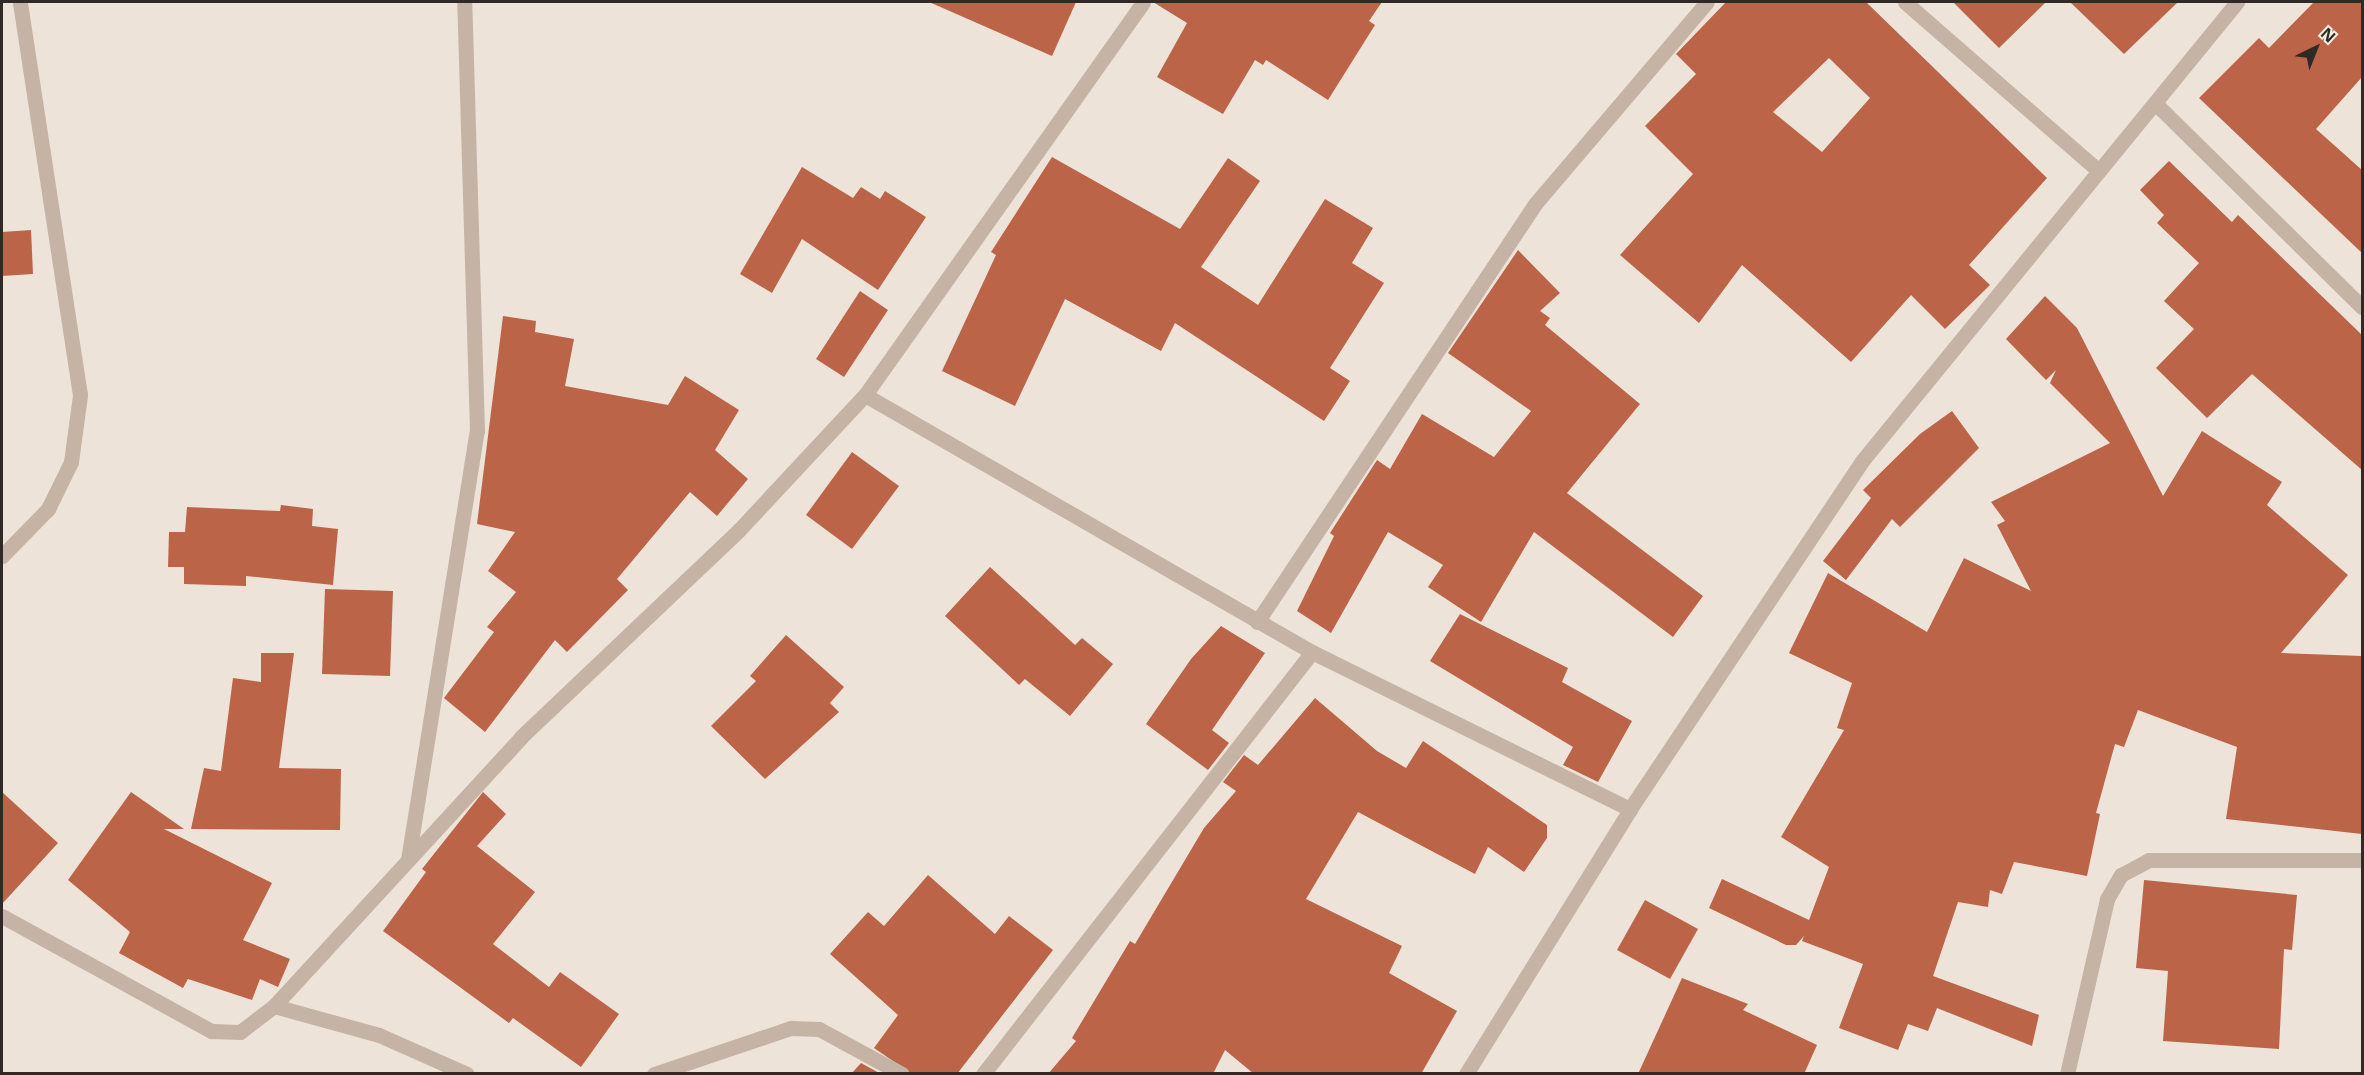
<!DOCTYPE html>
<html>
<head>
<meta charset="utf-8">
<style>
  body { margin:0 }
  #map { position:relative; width:2364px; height:1075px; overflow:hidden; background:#eee3d8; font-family:"Noto Sans",sans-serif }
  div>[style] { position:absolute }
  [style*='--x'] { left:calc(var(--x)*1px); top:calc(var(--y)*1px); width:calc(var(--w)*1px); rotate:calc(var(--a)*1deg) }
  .building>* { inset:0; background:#bb6448 }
  .minor>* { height:15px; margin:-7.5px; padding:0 7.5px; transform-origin:7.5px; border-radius:7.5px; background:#c5b3a5 }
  span { translate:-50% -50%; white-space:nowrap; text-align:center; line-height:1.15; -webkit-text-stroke:6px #f7eee3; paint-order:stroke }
  .frame { position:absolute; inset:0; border:3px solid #312925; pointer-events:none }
  .north { position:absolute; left:2286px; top:18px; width:60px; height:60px; -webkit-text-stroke:4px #f7eee3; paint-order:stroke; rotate:43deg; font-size:16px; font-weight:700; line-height:24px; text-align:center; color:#312925 }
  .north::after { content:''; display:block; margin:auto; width:21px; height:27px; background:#312925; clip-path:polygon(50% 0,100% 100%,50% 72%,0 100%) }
</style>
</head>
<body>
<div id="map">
  <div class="building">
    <i style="clip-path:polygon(929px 2px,1076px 2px,1052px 56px)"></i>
    <i style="clip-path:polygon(1153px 2px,1382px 2px,1369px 21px,1375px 25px,1328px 100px,1266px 60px,1263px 65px,1255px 60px,1223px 114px,1157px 77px,1187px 23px)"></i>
    <i style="clip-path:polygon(evenodd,1726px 2px,1866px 2px,2047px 178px,1969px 265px,1990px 285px,1945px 329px,1911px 295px,1851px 362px,1742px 265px,1699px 323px,1620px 255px,1693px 174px,1645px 126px,1696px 74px,1676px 54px,1726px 2px,1829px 58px,1870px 98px,1822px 152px,1773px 112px,1829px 58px)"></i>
    <i style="clip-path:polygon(1953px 2px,2046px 2px,1999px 48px)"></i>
    <i style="clip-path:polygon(2070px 2px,2178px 2px,2124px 54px)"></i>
    <i style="clip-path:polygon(2314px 2px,2362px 2px,2362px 77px,2316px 129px,2362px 170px,2362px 253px,2199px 98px,2259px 38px,2269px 48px)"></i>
    <i style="clip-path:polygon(1052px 157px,1180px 229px,1228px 158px,1260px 181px,1201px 267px,1258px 305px,1325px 199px,1373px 228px,1352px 263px,1384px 283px,1330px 368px,1350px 381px,1324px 421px,1175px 323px,1161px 351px,1065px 299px,1015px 406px,942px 371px,996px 255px,991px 252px)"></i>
    <i style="clip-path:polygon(2169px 161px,2232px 222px,2238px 215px,2362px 335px,2362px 470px,2252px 374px,2207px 418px,2156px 368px,2194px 329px,2164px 301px,2199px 263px,2157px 223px,2164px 215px,2140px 190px)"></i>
    <i style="clip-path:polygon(802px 167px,853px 198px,861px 187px,880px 199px,885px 191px,926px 217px,878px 290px,802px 239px,772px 293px,740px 274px)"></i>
    <i style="clip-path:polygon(31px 230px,33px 274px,2px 276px,2px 232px)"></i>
    <i style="clip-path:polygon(1518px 250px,1560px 293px,1540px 311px,1550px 318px,1545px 325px,1640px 404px,1567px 493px,1703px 596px,1673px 637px,1534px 532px,1481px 622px,1428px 587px,1443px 565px,1388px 532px,1331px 633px,1297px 611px,1334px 536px,1330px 533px,1377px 460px,1390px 469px,1422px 414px,1494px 457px,1531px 411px,1448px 353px)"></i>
    <i style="clip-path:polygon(860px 291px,888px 310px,844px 377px,816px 359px)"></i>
    <i style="clip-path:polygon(2045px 296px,2077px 328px,2163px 496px,2202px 431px,2282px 482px,2267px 505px,2348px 575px,2281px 653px,2362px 656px,2362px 834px,2226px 819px,2237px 747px,2138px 710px,2124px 747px,2115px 744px,2096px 813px,2100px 814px,2087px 876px,2014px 862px,2002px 894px,1990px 890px,1988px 907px,1958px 902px,1933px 976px,2039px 1015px,2032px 1046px,1937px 1008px,1928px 1031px,1908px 1024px,1898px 1050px,1839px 1028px,1863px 964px,1802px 941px,1804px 936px,1796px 945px,1786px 945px,1709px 908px,1722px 879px,1809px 920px,1829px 867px,1781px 837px,1844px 730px,1837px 728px,1852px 683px,1789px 653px,1828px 573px,1927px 632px,1964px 558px,2031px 591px,1997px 525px,2005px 521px,1991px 502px,2110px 443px,2050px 383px,2056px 370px,2046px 380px,2006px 339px)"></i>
    <i style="clip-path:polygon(503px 316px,536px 321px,535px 332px,574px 339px,565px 386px,668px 405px,685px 376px,739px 410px,715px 450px,748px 479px,717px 516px,690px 492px,617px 579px,628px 590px,567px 652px,555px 640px,485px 732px,444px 698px,494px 632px,487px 627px,516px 592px,488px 571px,515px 532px,477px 524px)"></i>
    <i style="clip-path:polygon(1952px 411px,1979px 448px,1900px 527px,1892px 519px,1846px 580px,1823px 561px,1871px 498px,1863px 490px,1920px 434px)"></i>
    <i style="clip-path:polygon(852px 452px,899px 486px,852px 549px,806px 515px)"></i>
    <i style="clip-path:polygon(281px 505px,313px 509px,312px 526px,338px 529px,333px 585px,246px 576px,246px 586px,184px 584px,184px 567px,168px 567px,169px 532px,185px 532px,187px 507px,280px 511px)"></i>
    <i style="clip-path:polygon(990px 567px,1075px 645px,1082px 638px,1113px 664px,1070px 716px,1025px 679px,1019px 685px,945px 616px)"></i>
    <i style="clip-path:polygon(325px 589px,393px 591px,390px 676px,322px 674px)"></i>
    <i style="clip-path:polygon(1460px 614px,1568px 668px,1562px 682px,1632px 721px,1598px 782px,1563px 765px,1573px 747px,1430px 661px)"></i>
    <i style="clip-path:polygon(1221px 626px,1265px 653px,1212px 730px,1229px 743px,1208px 770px,1146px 724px,1191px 659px)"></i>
    <i style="clip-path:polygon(786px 635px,844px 687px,830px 703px,839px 712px,765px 779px,711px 726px,756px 681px,750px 676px)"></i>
    <i style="clip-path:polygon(261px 653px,294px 653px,279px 768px,341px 769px,340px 830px,191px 829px,204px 768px,221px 771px,233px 678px,261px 682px)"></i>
    <i style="clip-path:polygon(1315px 698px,1377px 751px,1406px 768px,1423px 741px,1547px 825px,1547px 838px,1524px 872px,1488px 847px,1475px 874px,1358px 812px,1306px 899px,1402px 946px,1389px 973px,1457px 1011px,1421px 1074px,1254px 1074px,1225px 1050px,1213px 1074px,1048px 1074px,1076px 1041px,1072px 1038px,1130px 941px,1135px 944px,1204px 828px,1236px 791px,1223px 782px,1244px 755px,1258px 765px)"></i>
    <i style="clip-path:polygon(2px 792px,58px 843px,2px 904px)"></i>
    <i style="clip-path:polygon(131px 792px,184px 829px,164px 829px,272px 883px,243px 940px,290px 959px,278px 987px,260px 979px,252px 1000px,188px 979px,183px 988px,119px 953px,130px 932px,68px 880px)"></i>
    <i style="clip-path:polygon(483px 792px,506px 814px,477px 846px,535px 892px,493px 944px,549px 987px,560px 972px,619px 1014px,581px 1067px,513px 1018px,509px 1023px,383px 931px,426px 872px,422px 869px)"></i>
    <i style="clip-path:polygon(928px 875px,995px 934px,1009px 916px,1053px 950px,957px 1074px,912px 1074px,874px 1048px,898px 1015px,830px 954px,868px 912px,884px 926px)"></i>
    <i style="clip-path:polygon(2144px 880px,2297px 895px,2292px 950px,2284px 949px,2279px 1049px,2163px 1041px,2168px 971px,2136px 968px)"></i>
    <i style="clip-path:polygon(1645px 900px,1698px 929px,1670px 979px,1617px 950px)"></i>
    <i style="clip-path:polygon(1682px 978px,1748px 1004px,1743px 1010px,1817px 1045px,1804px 1074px,1638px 1074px)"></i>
    <i style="clip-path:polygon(861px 1063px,881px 1074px,851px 1074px)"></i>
  </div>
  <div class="minor">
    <i style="--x:1905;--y:2;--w:257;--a:41.1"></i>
    <i style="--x:2155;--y:103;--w:291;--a:44.6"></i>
    <i style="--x:865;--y:395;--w:516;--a:29.9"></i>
    <i style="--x:1312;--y:652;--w:355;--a:26.3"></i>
    <i style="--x:2;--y:556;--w:66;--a:-45.6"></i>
    <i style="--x:48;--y:509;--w:52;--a:-63.9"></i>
    <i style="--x:71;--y:462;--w:68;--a:-82.3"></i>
    <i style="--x:80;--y:395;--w:398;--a:-98.7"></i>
    <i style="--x:1257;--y:622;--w:502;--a:-56.37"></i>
    <i style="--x:1535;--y:204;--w:265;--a:-49.6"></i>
    <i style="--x:408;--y:860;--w:435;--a:-80.9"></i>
    <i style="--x:477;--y:431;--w:429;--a:-91.7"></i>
    <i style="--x:2;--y:916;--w:239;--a:28.8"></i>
    <i style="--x:211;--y:1031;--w:29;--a:2"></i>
    <i style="--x:240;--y:1032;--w:43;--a:-37.4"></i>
    <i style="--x:274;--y:1006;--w:365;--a:-47.4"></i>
    <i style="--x:521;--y:737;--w:301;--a:-43.5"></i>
    <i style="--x:739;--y:530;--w:185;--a:-47"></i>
    <i style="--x:865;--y:395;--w:481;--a:-54.7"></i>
    <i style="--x:274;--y:1006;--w:109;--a:15.4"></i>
    <i style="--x:379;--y:1035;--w:96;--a:23.9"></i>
    <i style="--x:654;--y:1074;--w:145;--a:-18.6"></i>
    <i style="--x:791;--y:1028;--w:28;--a:2"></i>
    <i style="--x:819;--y:1029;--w:94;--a:28.5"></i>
    <i style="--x:983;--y:1074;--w:535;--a:-52.06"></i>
    <i style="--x:1466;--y:1074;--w:312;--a:-58.2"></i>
    <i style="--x:1630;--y:809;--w:418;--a:-56.3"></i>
    <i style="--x:1862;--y:461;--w:593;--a:-50.75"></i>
    <i style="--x:2067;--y:1074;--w:180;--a:-77.1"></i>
    <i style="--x:2107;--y:899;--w:28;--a:-60"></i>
    <i style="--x:2121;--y:875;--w:32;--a:-28"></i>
    <i style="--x:2149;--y:860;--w:213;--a:0"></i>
  </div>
  <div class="frame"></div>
  <div class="north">N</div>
</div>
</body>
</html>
